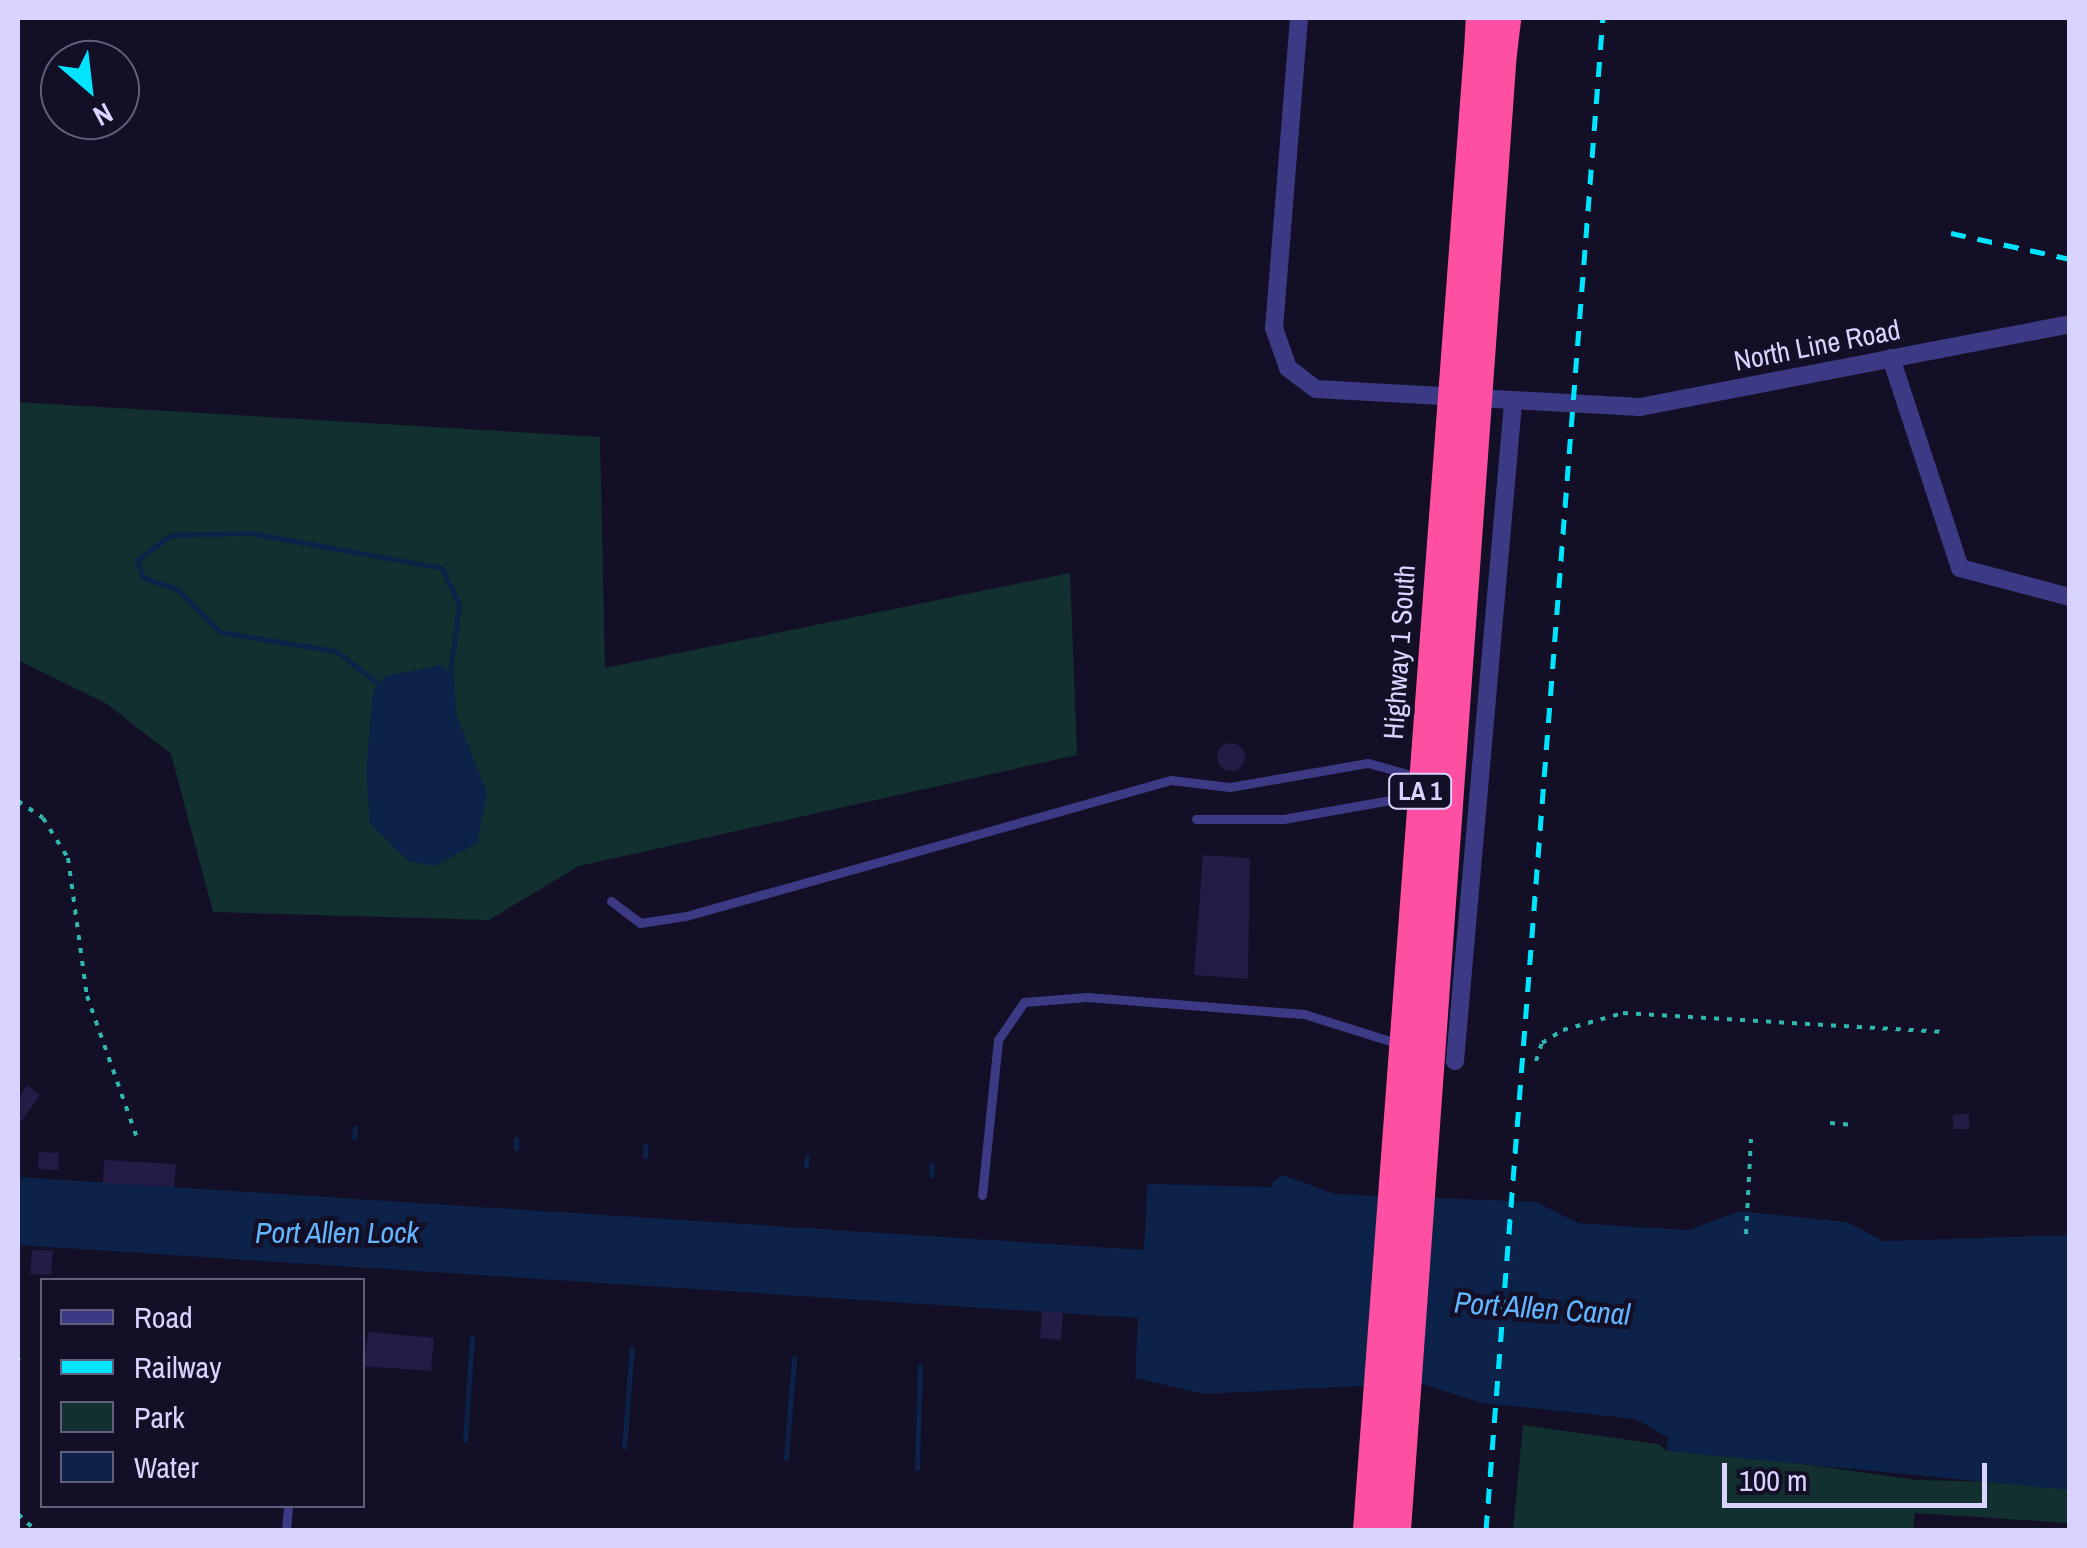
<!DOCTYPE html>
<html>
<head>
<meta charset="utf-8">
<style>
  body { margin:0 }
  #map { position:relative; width:2087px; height:1548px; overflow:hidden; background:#130f26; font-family:"Archivo Narrow",sans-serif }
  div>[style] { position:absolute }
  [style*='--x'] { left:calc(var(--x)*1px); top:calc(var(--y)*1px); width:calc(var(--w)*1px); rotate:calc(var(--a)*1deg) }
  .green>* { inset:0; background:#12302f }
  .water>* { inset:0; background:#0c2248 }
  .pier>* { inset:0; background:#130f26 }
  .stream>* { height:5px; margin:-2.5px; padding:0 2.5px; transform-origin:2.5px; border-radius:2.5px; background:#0c2248 }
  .building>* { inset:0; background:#241b47 }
  .round { border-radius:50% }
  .path>* { height:4px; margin-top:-2px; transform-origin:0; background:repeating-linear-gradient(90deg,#2fb8b0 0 5px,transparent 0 13px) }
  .lane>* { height:9px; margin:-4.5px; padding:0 4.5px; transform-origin:4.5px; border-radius:4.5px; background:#3d3a85 }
  .street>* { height:18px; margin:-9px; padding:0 9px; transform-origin:9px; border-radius:9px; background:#3d3a85 }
  .highway>* { height:30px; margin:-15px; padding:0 15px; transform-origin:15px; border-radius:15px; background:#ff4fa3 }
  .rail>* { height:5px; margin-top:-2.5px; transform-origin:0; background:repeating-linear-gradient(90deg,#00e5ff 0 15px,transparent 0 27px) }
  .highway-bridge>* { height:30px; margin:-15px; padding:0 15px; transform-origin:15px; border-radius:15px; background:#ff4fa3 }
  span { translate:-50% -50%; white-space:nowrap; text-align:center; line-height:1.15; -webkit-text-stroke:9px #130f26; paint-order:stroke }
  .shield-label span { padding:2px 8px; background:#130f26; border:2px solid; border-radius:8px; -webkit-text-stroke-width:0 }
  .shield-label { font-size:25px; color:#d9d4ff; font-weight:700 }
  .street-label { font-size:28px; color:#d9d4ff }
  .water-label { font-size:30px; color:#62b6ff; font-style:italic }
  .frame { position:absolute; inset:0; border:20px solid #d9d4ff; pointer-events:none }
  .legend { position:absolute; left:40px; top:1278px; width:325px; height:230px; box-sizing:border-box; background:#130f26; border:2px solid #625e7d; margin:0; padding:12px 18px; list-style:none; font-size:30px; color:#d9d4ff }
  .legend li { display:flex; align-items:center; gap:20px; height:50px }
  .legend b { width:50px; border:2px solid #625e7d }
  .north { position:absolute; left:40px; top:40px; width:100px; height:100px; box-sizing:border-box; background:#130f26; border:2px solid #625e7d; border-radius:50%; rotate:152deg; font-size:28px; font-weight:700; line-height:40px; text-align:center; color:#d9d4ff }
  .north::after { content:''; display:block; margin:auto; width:35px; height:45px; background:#00e5ff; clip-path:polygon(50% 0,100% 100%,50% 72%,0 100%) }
  .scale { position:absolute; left:1722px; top:1463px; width:265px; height:45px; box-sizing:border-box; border:5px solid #d9d4ff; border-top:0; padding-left:12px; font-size:30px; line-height:35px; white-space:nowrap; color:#d9d4ff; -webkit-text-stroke:8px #130f26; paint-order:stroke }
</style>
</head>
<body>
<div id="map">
  <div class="green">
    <i style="clip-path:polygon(18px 402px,600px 437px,605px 668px,1070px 573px,1077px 755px,579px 866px,489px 920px,213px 912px,171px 754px,107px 704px,18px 660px)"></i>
    <i style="clip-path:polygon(1523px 1425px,1917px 1480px,2044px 1483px,2069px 1490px,2069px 1523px,1915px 1513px,1913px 1530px,1513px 1530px)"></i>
  </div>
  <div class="water">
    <i style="clip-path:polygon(442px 665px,454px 677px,456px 713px,487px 793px,477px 843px,435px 866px,408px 861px,370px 824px,366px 772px,373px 691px,386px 676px)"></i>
    <i style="clip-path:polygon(1148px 1174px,1267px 1185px,1283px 1175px,1335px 1194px,1536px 1202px,1578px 1223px,1688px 1230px,1740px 1211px,1848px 1222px,1883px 1241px,2069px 1234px,2069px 1490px,1666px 1451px,1661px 1437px,1409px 1394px,1208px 1395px,1135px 1386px,1138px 1318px,18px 1245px,18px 1177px,1144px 1250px)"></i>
  </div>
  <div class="pier">
    <i style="clip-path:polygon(1149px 1169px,1220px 1181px,1273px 1177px,1273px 1187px,1148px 1184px)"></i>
    <i style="clip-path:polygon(1555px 1206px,1579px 1218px,1687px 1225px,1740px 1206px,1849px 1217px,1884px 1235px,2057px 1228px,2069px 1235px,1883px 1241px,1847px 1222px,1739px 1211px,1688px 1230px,1578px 1223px)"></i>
    <i style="clip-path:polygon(1136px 1378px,1204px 1394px,1419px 1383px,1482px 1403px,1636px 1419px,1668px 1438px,1666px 1451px,1657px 1442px,1474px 1417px,1408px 1399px,1208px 1400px,1135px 1391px)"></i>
  </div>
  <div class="stream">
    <i style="--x:379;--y:684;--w:54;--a:-142.5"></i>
    <i style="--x:336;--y:651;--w:118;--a:-170.7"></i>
    <i style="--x:220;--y:632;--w:61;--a:-135"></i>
    <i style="--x:177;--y:589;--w:36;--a:-161"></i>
    <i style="--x:143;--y:577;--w:18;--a:-109"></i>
    <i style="--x:137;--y:560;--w:42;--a:-36.3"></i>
    <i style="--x:171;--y:535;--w:79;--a:-1.5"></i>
    <i style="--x:250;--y:533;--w:195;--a:10.3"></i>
    <i style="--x:442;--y:568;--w:41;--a:65.3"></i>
    <i style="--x:459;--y:605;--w:69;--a:97.5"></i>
    <i style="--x:354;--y:1137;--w:9;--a:-84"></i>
    <i style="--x:516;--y:1148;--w:9;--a:-90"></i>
    <i style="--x:645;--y:1156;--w:10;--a:-90"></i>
    <i style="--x:806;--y:1166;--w:10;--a:-84"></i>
    <i style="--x:931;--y:1175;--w:10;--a:-84"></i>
    <i style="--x:465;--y:1440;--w:102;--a:-86.1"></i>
    <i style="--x:624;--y:1447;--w:99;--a:-85.4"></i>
    <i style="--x:786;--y:1458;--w:100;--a:-85.4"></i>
    <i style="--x:917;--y:1468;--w:102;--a:-88.3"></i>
  </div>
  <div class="building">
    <i class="round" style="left:1217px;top:743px;width:28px;height:28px"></i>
    <i style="clip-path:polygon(1203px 855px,1250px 858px,1248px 979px,1194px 975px)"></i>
    <i style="clip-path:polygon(27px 1085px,40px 1095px,18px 1126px,18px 1099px)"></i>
    <i style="clip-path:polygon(1969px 1114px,1969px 1129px,1953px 1129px,1953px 1115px)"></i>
    <i style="clip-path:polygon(39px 1152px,59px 1153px,58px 1170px,38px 1169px)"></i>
    <i style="clip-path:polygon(104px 1160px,176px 1164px,174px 1187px,103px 1183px)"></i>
    <i style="clip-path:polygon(32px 1250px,53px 1251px,51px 1275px,30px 1274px)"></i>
    <i style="clip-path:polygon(1042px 1311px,1063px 1313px,1061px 1340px,1040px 1338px)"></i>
    <i style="clip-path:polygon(369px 1332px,434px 1338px,431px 1371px,362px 1366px)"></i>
  </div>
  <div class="path">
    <i style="--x:18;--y:801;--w:30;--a:34"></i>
    <i style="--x:43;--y:818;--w:47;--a:58"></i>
    <i style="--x:68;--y:858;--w:139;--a:82.2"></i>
    <i style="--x:87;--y:996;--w:151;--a:70.6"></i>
    <i style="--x:1536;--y:1061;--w:19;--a:-72"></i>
    <i style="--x:1542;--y:1043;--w:25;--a:-32"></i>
    <i style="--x:1563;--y:1030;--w:62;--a:-15.8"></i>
    <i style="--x:1623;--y:1013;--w:318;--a:3.4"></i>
    <i style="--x:1830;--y:1123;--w:24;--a:5"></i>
    <i style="--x:1746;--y:1234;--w:95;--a:-87"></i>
    <i style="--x:18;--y:1359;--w:2;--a:-27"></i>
    <i style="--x:18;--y:1514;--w:23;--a:43"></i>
  </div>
  <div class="lane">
    <i style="--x:1196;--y:819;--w:87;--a:0"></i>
    <i style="--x:1283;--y:819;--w:138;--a:-10"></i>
    <i style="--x:611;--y:901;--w:36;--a:37"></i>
    <i style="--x:640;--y:923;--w:47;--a:-8.7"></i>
    <i style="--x:686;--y:916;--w:504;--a:-15.66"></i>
    <i style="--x:1171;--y:780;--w:59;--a:6.8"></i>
    <i style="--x:1230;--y:787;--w:140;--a:-9.9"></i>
    <i style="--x:1368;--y:763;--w:52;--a:15.6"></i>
    <i style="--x:982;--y:1195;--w:156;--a:-84.1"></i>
    <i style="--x:998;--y:1040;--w:46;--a:-55.6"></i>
    <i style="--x:1024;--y:1002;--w:63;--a:-4.5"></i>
    <i style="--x:1087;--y:997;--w:218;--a:4.5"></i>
    <i style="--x:1304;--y:1014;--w:101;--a:17.4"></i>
    <i style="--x:286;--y:1530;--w:24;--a:-85"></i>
  </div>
  <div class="street">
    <i style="--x:1299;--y:18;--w:311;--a:94.6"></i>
    <i style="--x:1274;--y:328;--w:42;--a:70.7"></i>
    <i style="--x:1288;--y:368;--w:35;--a:37"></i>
    <i style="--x:1316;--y:389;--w:324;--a:3.2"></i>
    <i style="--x:1640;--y:407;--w:438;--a:-10.9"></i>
    <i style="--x:1891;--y:358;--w:221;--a:71.8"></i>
    <i style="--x:1960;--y:568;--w:114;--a:14.8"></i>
    <i style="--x:1455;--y:1061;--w:660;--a:-84.96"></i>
  </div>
  <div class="highway">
    <i style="--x:1479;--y:52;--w:34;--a:-87"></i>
    <i style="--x:1502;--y:53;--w:35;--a:-83"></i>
  </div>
  <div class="rail">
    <i style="--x:1951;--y:233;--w:122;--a:12.3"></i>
    <i style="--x:1486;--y:1530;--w:1517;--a:-85.58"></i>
  </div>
  <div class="highway-bridge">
    <i style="--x:1368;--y:1530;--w:1482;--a:-85.71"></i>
    <i style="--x:1396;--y:1530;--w:1481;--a:-85.9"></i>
  </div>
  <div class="shield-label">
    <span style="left:1420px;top:791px">LA 1</span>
  </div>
  <div class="street-label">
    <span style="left:1817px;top:345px;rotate:-11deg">North Line Road</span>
    <span style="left:1399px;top:652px;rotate:-86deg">Highway 1 South</span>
  </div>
  <div class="water-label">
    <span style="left:337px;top:1232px">Port Allen Lock</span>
    <span style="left:1542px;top:1308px;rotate:4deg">Port Allen Canal</span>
  </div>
  <div class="frame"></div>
  <ul class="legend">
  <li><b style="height:12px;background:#3d3a85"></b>Road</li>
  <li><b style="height:12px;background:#00e5ff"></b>Railway</li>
  <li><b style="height:28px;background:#12302f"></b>Park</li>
  <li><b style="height:28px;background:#0c2248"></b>Water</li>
  </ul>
  <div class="north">N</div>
  <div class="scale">100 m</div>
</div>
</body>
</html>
